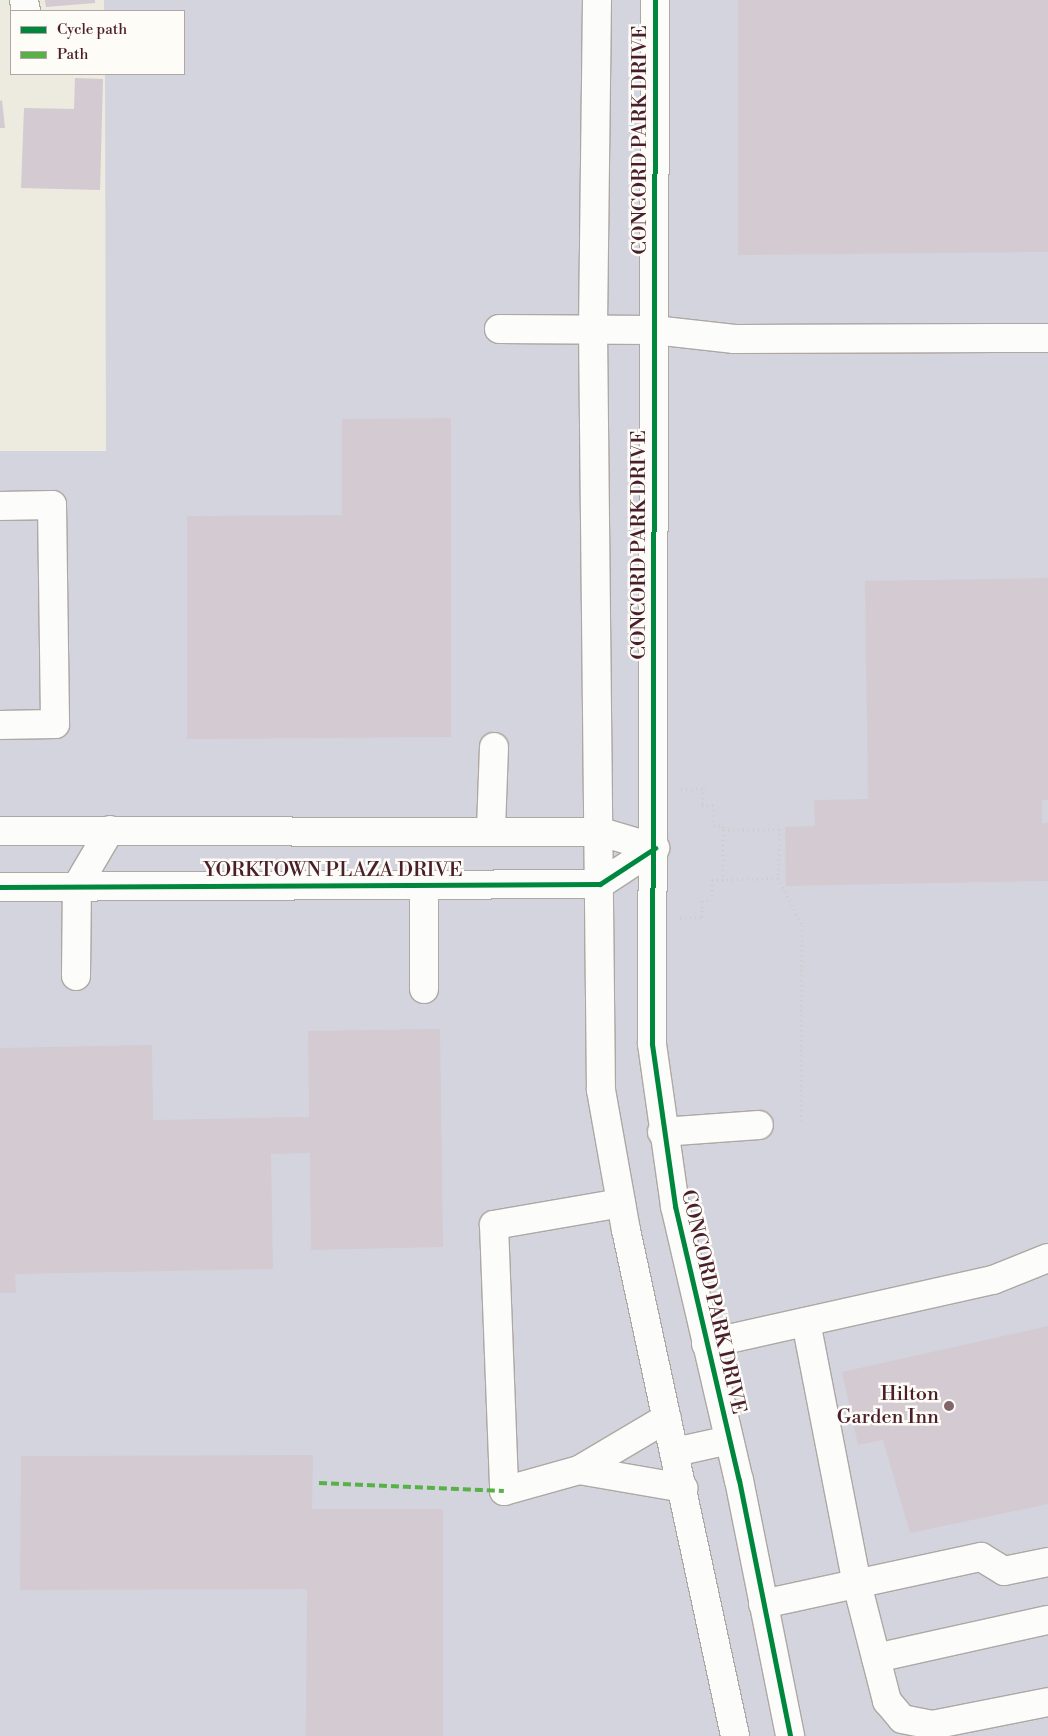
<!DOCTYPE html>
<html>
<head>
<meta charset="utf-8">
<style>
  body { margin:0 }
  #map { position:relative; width:1048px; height:1736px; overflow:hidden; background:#edeadf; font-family:"Libre Bodoni",serif }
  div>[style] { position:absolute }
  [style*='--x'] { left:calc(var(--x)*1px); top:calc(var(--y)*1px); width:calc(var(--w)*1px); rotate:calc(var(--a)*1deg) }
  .industrial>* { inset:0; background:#d4d4de }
  .building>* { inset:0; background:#d3cad2 }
  .path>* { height:3px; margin-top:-1.5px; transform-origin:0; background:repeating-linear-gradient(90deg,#cfcbca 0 1px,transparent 0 5px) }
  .roads { filter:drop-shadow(1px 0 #aea7a2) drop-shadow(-1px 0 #aea7a2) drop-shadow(0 1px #aea7a2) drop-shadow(0 -1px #aea7a2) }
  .minor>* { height:28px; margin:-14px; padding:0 14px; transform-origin:14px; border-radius:14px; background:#fcfcfa }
  .quiet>* { height:4px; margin-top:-2px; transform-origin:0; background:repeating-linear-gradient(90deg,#57b146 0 8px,transparent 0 12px) }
  .cycleway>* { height:5px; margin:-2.5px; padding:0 2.5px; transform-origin:2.5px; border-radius:2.5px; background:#00873e }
  .dots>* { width:14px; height:14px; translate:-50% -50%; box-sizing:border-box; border:2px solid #fdfcf7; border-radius:50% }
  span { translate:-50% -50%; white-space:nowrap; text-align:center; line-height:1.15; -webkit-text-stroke:5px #fdfcf7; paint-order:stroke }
  .street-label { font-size:20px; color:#4a1f2b }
  .poi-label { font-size:20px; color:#4a1f2b }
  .right { translate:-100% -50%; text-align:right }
  .legend { position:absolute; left:10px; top:10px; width:175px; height:65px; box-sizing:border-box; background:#fdfcf7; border:1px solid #b5a4a5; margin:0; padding:6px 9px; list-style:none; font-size:15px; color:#4a1f2b }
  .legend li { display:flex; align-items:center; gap:10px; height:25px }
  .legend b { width:25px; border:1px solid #b5a4a5 }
</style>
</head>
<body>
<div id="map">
  <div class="industrial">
    <i style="clip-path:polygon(104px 0,1048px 0,1048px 1736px,0 1736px,0 451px,106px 451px,105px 74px,184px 74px,184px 11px,104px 11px)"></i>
  </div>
  <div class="building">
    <i style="clip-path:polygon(45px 0,95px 0,95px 3px,46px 7px)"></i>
    <i style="clip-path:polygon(738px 0,1048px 0,1048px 252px,738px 255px)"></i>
    <i style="clip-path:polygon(75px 78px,103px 79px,100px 190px,21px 188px,24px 108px,74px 109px)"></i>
    <i style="clip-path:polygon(2px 100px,5px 128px,0 128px,0 101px)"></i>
    <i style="clip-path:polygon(451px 418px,451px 737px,187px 739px,187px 516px,342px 515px,342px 419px)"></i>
    <i style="clip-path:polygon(1048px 578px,1048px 800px,1042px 800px,1042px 823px,1048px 823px,1048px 881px,786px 886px,785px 827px,815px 826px,814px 800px,868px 799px,865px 581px)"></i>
    <i style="clip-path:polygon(440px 1029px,443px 1247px,311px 1250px,310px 1153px,271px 1154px,273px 1269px,15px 1274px,16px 1293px,0 1293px,0 1048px,152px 1045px,153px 1120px,309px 1117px,308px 1031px)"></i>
    <i style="clip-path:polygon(1048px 1326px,1048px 1504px,910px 1533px,883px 1440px,858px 1445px,842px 1372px)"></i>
    <i style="clip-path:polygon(313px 1455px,312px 1509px,443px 1509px,443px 1736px,306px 1736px,307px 1589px,20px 1590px,21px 1456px)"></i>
  </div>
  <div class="path">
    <i style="--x:681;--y:789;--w:23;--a:-2"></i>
    <i style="--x:704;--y:788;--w:17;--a:97"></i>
    <i style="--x:702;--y:805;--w:11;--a:0"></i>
    <i style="--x:713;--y:805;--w:20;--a:87"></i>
    <i style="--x:714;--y:825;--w:9;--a:6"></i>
    <i style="--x:723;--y:826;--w:4;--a:90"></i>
    <i style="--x:723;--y:830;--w:57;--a:-1"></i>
    <i style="--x:780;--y:829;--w:49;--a:92.3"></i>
    <i style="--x:778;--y:878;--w:53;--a:62.9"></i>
    <i style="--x:802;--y:925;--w:198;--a:90.3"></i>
    <i style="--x:723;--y:880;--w:50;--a:-90"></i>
    <i style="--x:680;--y:918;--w:22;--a:-3"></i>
    <i style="--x:702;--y:917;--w:16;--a:-90"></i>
    <i style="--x:702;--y:901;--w:10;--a:-6"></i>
    <i style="--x:712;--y:900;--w:20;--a:-90"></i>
    <i style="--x:712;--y:880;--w:66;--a:-1.7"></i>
  </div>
  <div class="roads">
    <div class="minor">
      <i style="--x:24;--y:0;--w:11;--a:80"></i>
      <i style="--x:597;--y:0;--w:329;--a:90.7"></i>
      <i style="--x:593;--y:329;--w:761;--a:89.4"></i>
      <i style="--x:601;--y:1090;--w:142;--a:79.9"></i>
      <i style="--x:626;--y:1230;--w:518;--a:77.84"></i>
      <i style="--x:655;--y:0;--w:1044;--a:90.16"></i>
      <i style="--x:652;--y:1044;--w:164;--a:81.9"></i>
      <i style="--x:675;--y:1206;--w:281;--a:76.9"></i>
      <i style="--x:739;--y:1480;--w:261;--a:78.7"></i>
      <i style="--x:499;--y:329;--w:155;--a:0.4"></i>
      <i style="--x:654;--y:330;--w:81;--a:6.4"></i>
      <i style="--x:734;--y:339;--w:314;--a:-0.2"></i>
      <i style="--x:0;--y:506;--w:52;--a:-1.1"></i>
      <i style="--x:52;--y:505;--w:219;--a:89.2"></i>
      <i style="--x:55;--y:724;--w:55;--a:179"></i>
      <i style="--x:491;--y:829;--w:82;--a:-87.9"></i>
      <i style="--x:0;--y:831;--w:601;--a:0.1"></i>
      <i style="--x:601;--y:832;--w:56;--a:16.5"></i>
      <i style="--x:424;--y:885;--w:104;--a:90"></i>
      <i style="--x:0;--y:887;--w:600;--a:-0.29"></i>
      <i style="--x:600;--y:884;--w:66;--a:-33.2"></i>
      <i style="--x:76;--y:976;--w:90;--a:-89.4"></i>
      <i style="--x:77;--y:886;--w:65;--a:-59.5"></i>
      <i style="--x:662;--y:1132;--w:97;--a:-4.1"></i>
      <i style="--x:621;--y:1203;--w:129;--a:170.2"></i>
      <i style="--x:494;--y:1225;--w:266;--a:87.8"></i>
      <i style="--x:504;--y:1491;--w:78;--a:-15.6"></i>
      <i style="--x:579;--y:1470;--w:106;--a:9.8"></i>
      <i style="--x:806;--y:1322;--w:267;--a:79"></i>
      <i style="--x:857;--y:1584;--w:121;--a:75.6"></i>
      <i style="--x:887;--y:1701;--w:23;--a:50"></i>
      <i style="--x:902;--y:1719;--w:31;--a:11"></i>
      <i style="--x:932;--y:1725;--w:118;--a:-11.2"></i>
      <i style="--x:706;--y:1344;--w:294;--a:-12.6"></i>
      <i style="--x:993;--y:1280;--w:59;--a:-21.8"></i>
      <i style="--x:675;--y:1452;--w:55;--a:-12.5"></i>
      <i style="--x:579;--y:1470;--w:102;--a:-30.6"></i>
      <i style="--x:763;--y:1604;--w:223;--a:-12.2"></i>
      <i style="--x:981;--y:1557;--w:27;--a:31"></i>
      <i style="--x:1004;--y:1571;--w:45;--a:-11.6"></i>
      <i style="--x:876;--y:1658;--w:176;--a:-12.5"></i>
    </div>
  </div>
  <div class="quiet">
    <i style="--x:319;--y:1483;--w:185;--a:2.5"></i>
  </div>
  <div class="cycleway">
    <i style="--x:655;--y:0;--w:1044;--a:90.16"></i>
    <i style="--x:652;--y:1044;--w:164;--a:81.9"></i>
    <i style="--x:675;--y:1206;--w:281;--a:76.9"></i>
    <i style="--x:739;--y:1480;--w:261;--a:78.7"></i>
    <i style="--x:0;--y:887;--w:600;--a:-0.29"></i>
    <i style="--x:600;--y:884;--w:66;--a:-33.2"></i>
  </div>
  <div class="dots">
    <i style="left:949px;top:1406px;background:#83666a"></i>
  </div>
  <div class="street-label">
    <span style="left:640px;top:140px;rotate:-90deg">CONCORD PARK DRIVE</span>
    <span style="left:639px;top:545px;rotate:-90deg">CONCORD PARK DRIVE</span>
    <span style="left:333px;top:870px">YORKTOWN PLAZA DRIVE</span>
    <span style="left:713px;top:1302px;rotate:77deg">CONCORD PARK DRIVE</span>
  </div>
  <div class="poi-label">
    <span class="right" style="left:939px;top:1406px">Hilton<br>Garden Inn</span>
  </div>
  <ul class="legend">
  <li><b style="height:6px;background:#00873e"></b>Cycle path</li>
  <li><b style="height:6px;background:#57b146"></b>Path</li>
  </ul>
</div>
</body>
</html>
